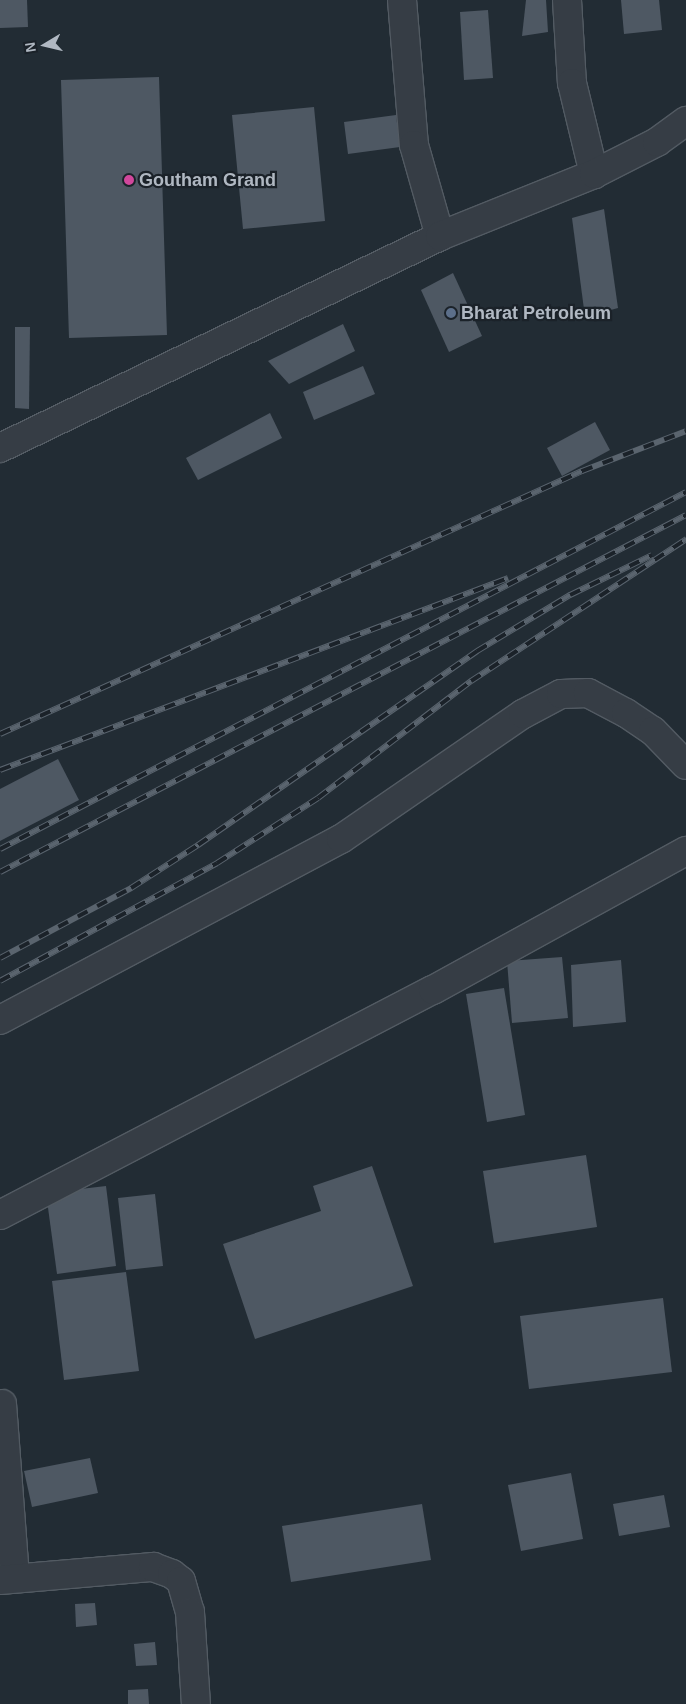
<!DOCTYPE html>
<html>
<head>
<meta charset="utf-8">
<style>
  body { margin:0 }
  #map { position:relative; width:686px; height:1704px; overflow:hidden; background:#222c34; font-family:Arial,sans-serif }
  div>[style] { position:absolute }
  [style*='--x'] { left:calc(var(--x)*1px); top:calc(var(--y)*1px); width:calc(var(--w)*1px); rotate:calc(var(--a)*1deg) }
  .building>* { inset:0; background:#4e5863 }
  .roads { filter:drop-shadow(1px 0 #535b63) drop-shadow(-1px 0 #535b63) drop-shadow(0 1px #535b63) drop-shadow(0 -1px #535b63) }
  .minor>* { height:28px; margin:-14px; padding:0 14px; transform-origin:14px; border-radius:14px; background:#363d45 }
  .rail>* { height:5.5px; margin-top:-2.75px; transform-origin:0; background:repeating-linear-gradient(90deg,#1b2229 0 11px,#5a646e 0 22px); box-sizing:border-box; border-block:1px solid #5a646e }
  .dots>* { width:14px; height:14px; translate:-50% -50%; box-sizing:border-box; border:2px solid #1b2229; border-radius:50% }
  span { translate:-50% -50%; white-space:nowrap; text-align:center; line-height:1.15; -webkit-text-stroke:4.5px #1b2229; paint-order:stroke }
  .poi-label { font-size:18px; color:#b0b8c2; font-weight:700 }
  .left { translate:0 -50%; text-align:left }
  .north { position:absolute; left:20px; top:20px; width:50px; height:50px; -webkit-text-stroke:4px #1b2229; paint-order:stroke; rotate:261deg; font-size:14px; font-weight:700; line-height:20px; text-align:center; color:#b0b8c2 }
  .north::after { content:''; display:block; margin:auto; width:18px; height:22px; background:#b0b8c2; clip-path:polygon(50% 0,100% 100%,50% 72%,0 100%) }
</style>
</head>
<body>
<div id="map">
  <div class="building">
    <i style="clip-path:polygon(0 0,27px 0,28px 27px,0 28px)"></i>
    <i style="clip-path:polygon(526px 0,546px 0,548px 32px,522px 36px)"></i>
    <i style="clip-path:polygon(621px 0,659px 0,662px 30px,624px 34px)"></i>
    <i style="clip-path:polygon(488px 10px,493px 78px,464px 80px,460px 12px)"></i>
    <i style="clip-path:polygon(159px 77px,167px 335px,69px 338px,61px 80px)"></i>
    <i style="clip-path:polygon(314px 107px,325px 221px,243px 229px,232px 115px)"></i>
    <i style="clip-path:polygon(396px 115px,400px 147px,348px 154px,344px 122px)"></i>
    <i style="clip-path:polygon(604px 209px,618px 308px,585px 317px,572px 218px)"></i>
    <i style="clip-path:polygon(453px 273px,482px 336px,449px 352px,421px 290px)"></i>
    <i style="clip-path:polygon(343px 324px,355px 351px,289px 384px,268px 361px)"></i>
    <i style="clip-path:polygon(15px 327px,30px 327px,29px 409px,15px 408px)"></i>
    <i style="clip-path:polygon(363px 366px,375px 394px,314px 420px,303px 392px)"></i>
    <i style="clip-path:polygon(270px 413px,282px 438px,198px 480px,186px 458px)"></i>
    <i style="clip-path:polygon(595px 422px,610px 450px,562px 476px,547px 448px)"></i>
    <i style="clip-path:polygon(58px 759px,79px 800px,0 841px,0 789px)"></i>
    <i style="clip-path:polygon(562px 957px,568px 1018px,512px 1023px,507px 961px)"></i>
    <i style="clip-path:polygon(621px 960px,626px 1022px,573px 1027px,571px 965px)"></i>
    <i style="clip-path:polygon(504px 988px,525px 1115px,487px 1122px,466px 994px)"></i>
    <i style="clip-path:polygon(586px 1155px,597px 1227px,494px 1243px,483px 1171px)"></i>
    <i style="clip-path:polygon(372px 1166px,413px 1286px,255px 1339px,223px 1244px,321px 1211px,313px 1186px)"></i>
    <i style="clip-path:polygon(106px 1186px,116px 1266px,57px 1274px,46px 1193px)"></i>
    <i style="clip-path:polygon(155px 1194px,163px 1266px,126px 1270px,118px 1198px)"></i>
    <i style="clip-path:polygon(126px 1272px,139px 1371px,64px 1380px,52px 1281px)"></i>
    <i style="clip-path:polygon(663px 1298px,672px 1372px,529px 1389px,520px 1316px)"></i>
    <i style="clip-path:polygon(90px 1458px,98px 1493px,32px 1507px,24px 1471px)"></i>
    <i style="clip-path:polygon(571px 1473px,583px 1539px,521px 1551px,508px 1485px)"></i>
    <i style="clip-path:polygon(664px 1495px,670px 1527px,619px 1536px,613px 1504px)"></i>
    <i style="clip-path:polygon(422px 1504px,431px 1560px,291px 1582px,282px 1526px)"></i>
    <i style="clip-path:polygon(95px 1603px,97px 1625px,76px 1627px,75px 1604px)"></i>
    <i style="clip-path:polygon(155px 1642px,157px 1665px,136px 1666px,134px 1644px)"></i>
    <i style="clip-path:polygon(148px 1689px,149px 1704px,128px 1704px,128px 1690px)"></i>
  </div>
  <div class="roads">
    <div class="minor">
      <i style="--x:402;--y:0;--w:145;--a:85.3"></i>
      <i style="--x:414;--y:145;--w:95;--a:74.1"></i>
      <i style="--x:567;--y:0;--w:83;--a:86.6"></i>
      <i style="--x:572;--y:83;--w:94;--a:76.4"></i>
      <i style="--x:0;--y:448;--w:488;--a:-25.7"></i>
      <i style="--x:440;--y:236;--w:166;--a:-21.9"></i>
      <i style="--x:594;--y:174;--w:71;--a:-26.9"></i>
      <i style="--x:657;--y:142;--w:36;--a:-36"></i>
      <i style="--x:0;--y:1020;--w:386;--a:-28"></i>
      <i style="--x:341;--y:839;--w:221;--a:-34.5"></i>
      <i style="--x:523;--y:714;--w:43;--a:-27.8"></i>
      <i style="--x:561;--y:694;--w:27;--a:-2"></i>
      <i style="--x:588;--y:693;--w:43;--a:27.8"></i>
      <i style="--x:626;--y:713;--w:32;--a:34"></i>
      <i style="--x:653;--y:731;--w:47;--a:45.9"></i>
      <i style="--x:0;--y:1215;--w:488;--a:-27.5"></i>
      <i style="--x:433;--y:990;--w:289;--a:-28.8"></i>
      <i style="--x:2;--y:1404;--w:173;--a:85.7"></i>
      <i style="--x:0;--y:1580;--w:154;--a:-4.9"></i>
      <i style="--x:153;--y:1567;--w:20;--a:20"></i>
      <i style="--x:172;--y:1574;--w:11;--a:38"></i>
      <i style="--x:181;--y:1581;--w:32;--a:74"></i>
      <i style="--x:190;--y:1612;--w:92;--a:86.3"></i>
    </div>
  </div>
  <div class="rail">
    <i style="--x:0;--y:734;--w:639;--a:-24.32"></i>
    <i style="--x:582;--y:471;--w:111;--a:-21"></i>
    <i style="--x:0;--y:770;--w:543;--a:-20.7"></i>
    <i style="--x:0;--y:849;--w:773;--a:-27.49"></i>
    <i style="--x:0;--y:872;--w:773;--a:-27.49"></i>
    <i style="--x:0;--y:958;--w:149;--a:-28.1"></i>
    <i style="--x:131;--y:888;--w:80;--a:-32.7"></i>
    <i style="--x:198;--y:845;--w:340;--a:-34.8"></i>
    <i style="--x:477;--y:651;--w:109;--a:-31.1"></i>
    <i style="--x:570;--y:595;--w:91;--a:-26"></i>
    <i style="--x:0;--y:981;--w:247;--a:-28.5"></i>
    <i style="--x:217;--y:863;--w:120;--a:-32.8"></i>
    <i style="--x:318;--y:798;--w:193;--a:-37.4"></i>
    <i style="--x:471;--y:681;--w:258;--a:-33.4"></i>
  </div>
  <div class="dots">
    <i style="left:129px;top:180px;background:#d1479c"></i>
    <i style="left:451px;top:313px;background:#5c6f8a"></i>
  </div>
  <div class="poi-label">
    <span class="left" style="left:139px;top:180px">Goutham Grand</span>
    <span class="left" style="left:461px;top:313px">Bharat Petroleum</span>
  </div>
  <div class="north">N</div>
</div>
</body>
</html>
